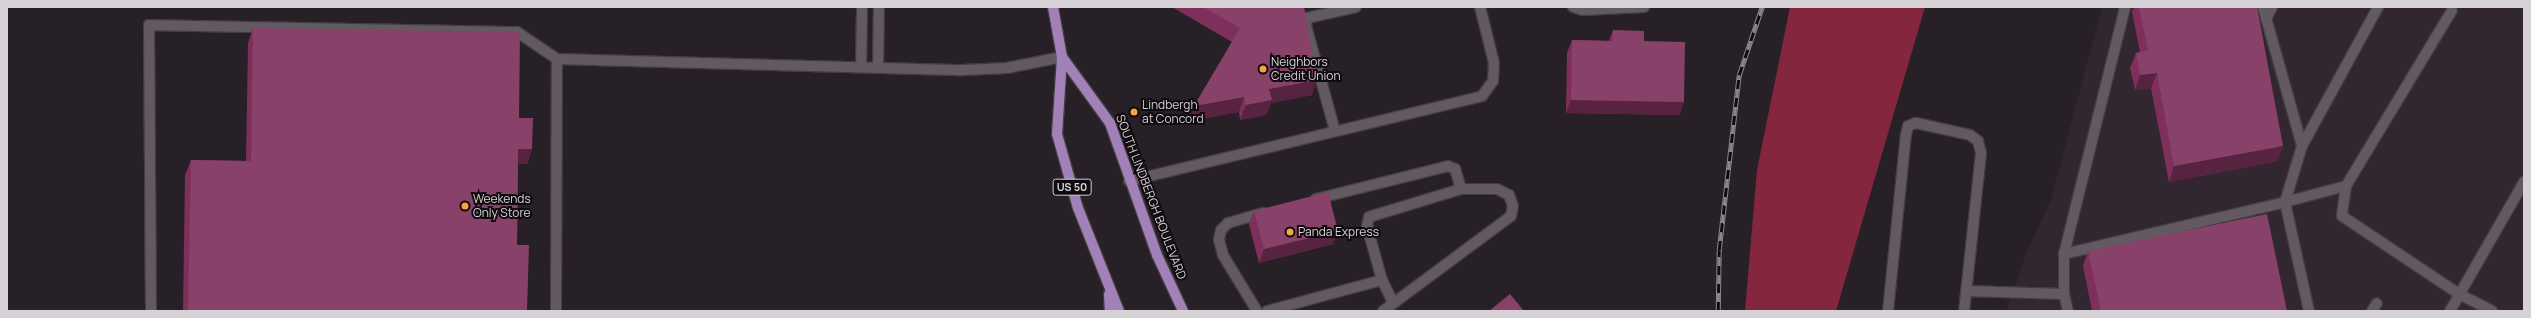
<!DOCTYPE html>
<html>
<head>
<meta charset="utf-8">
<style>
  body { margin:0 }
  #map { position:relative; width:2531px; height:318px; overflow:hidden; background:#272026; font-family:Manrope,sans-serif }
  div>[style] { position:absolute }
  [style*='--x'] { left:calc(var(--x)*1px); top:calc(var(--y)*1px); width:calc(var(--w)*1px); rotate:calc(var(--a)*1deg) }
  .built>* { inset:0; background:#322731 }
  .forest>* { inset:0; background:#84263e }
  .roads { filter:drop-shadow(1px 0 #433d43) drop-shadow(-1px 0 #433d43) drop-shadow(0 1px #433d43) drop-shadow(0 -1px #433d43) }
  .minor>* { height:10px; margin:-5px; padding:0 5px; transform-origin:5px; border-radius:5px; background:#625961 }
  .major>* { height:10px; margin:-5px; padding:0 5px; transform-origin:5px; border-radius:5px; background:#a281b8 }
  .rail>* { height:4.5px; margin-top:-2.25px; transform-origin:0; background:repeating-linear-gradient(90deg,#0e0a0d 0 9px,#8b858a 0 18px); box-sizing:border-box; border-block:1px solid #8b858a }
  .wall>* { inset:0; background:#7f2f5c }
  .shaded-wall>* { inset:0; background:#582241 }
  .building>* { inset:0; background:#884169 }
  .dots>* { width:11px; height:11px; translate:-50% -50%; box-sizing:border-box; border:2px solid #0e0a0d; border-radius:50% }
  span { translate:-50% -50%; white-space:nowrap; text-align:center; line-height:1.15; -webkit-text-stroke:4px #0e0a0d; paint-order:stroke }
  .shield-label span { padding:1px 3px; background:#0e0a0d; border:1px solid; border-radius:3px; -webkit-text-stroke-width:0 }
  .shield-label { font-size:11px; color:#d7d2d6; font-weight:700 }
  .poi-label { font-size:12px; color:#d7d2d6 }
  .left { translate:0 -50%; text-align:left }
  .street-label { font-size:12px; color:#d7d2d6 }
  .frame { position:absolute; inset:0; border:8px solid #d7d2d6; pointer-events:none }
</style>
</head>
<body>
<div id="map">
  <div class="built">
    <i style="clip-path:polygon(2102px 7px,2524px 7px,2524px 311px,2006px 311px,2026px 254px,2051px 200px)"></i>
  </div>
  <div class="forest">
    <i style="clip-path:polygon(1790px 7px,1925px 7px,1836px 311px,1745px 311px,1757px 170px)"></i>
  </div>
  <div class="roads">
    <div class="minor">
      <i style="--x:1573;--y:7;--w:10;--a:17"></i>
      <i style="--x:1583;--y:10;--w:61;--a:-2.8"></i>
      <i style="--x:2263;--y:7;--w:144;--a:74.3"></i>
      <i style="--x:2266;--y:19;--w:13;--a:-63"></i>
      <i style="--x:861;--y:67;--w:60;--a:-89"></i>
      <i style="--x:878;--y:68;--w:61;--a:-89.1"></i>
      <i style="--x:1335;--y:131;--w:109;--a:-105.4"></i>
      <i style="--x:1306;--y:26;--w:8;--a:-83"></i>
      <i style="--x:1307;--y:18;--w:50;--a:-12.7"></i>
      <i style="--x:1129;--y:181;--w:363;--a:-13.5"></i>
      <i style="--x:1482;--y:96;--w:19;--a:-54"></i>
      <i style="--x:1493;--y:81;--w:18;--a:-87"></i>
      <i style="--x:1494;--y:63;--w:58;--a:-104"></i>
      <i style="--x:2346;--y:186;--w:30;--a:98"></i>
      <i style="--x:2342;--y:216;--w:141;--a:33.7"></i>
      <i style="--x:2459;--y:294;--w:37;--a:27"></i>
      <i style="--x:1316;--y:199;--w:136;--a:-14"></i>
      <i style="--x:1448;--y:166;--w:8;--a:23"></i>
      <i style="--x:1455;--y:169;--w:21;--a:73"></i>
      <i style="--x:2285;--y:202;--w:63;--a:-14.7"></i>
      <i style="--x:2346;--y:186;--w:205;--a:-58.9"></i>
      <i style="--x:2285;--y:202;--w:59;--a:-73.1"></i>
      <i style="--x:2302;--y:146;--w:158;--a:-61.3"></i>
      <i style="--x:2064;--y:254;--w:254;--a:-76.1"></i>
      <i style="--x:1966;--y:291;--w:98;--a:1.8"></i>
      <i style="--x:151;--y:311;--w:286;--a:-90.4"></i>
      <i style="--x:149;--y:25;--w:368;--a:1.1"></i>
      <i style="--x:517;--y:32;--w:48;--a:34"></i>
      <i style="--x:557;--y:59;--w:406;--a:1.6"></i>
      <i style="--x:963;--y:70;--w:44;--a:-2.6"></i>
      <i style="--x:1007;--y:68;--w:56;--a:-11.3"></i>
      <i style="--x:556;--y:311;--w:252;--a:-89.8"></i>
      <i style="--x:1257;--y:311;--w:66;--a:-121.3"></i>
      <i style="--x:1223;--y:255;--w:16;--a:-105"></i>
      <i style="--x:1219;--y:240;--w:10;--a:-79"></i>
      <i style="--x:1221;--y:230;--w:10;--a:-45"></i>
      <i style="--x:1228;--y:223;--w:37;--a:-16"></i>
      <i style="--x:1267;--y:311;--w:119;--a:-15.1"></i>
      <i style="--x:1383;--y:311;--w:159;--a:-36.6"></i>
      <i style="--x:1511;--y:216;--w:10;--a:-79"></i>
      <i style="--x:1513;--y:206;--w:12;--a:-110"></i>
      <i style="--x:1509;--y:195;--w:13;--a:-153"></i>
      <i style="--x:1497;--y:189;--w:36;--a:180"></i>
      <i style="--x:1461;--y:189;--w:96;--a:163.1"></i>
      <i style="--x:1369;--y:217;--w:9;--a:103"></i>
      <i style="--x:1367;--y:226;--w:56;--a:74.5"></i>
      <i style="--x:1382;--y:280;--w:25;--a:64"></i>
      <i style="--x:1888;--y:311;--w:177;--a:-84.2"></i>
      <i style="--x:1906;--y:135;--w:9;--a:-77"></i>
      <i style="--x:1908;--y:126;--w:9;--a:-21"></i>
      <i style="--x:1916;--y:123;--w:55;--a:12.5"></i>
      <i style="--x:1970;--y:135;--w:10;--a:37"></i>
      <i style="--x:1978;--y:141;--w:12;--a:76"></i>
      <i style="--x:1981;--y:153;--w:159;--a:96.1"></i>
      <i style="--x:2068;--y:311;--w:17;--a:-103"></i>
      <i style="--x:2064;--y:294;--w:40;--a:-90"></i>
      <i style="--x:2064;--y:254;--w:227;--a:-13.2"></i>
      <i style="--x:2285;--y:202;--w:112;--a:77.6"></i>
      <i style="--x:2372;--y:311;--w:9;--a:-58"></i>
      <i style="--x:2450;--y:311;--w:149;--a:-60.2"></i>
    </div>
    <div class="major">
      <i style="--x:1053;--y:7;--w:51;--a:79.8"></i>
      <i style="--x:1062;--y:57;--w:77;--a:93.7"></i>
      <i style="--x:1057;--y:134;--w:77;--a:74.2"></i>
      <i style="--x:1078;--y:208;--w:111;--a:68.3"></i>
      <i style="--x:1062;--y:57;--w:82;--a:54"></i>
      <i style="--x:1110;--y:123;--w:140;--a:70.4"></i>
      <i style="--x:1157;--y:255;--w:62;--a:65.1"></i>
      <i style="--x:1109;--y:294;--w:17;--a:87"></i>
    </div>
  </div>
  <div class="rail">
    <i style="--x:1718;--y:311;--w:61;--a:-89.1"></i>
    <i style="--x:1719;--y:250;--w:176;--a:-83.5"></i>
    <i style="--x:1739;--y:75;--w:72;--a:-71.3"></i>
  </div>
  <div class="wall">
    <i style="clip-path:polygon(1172px 7px,1304px 7px,1312px 95px,1271px 103px,1266px 115px,1240px 120px,1239px 112px,1189px 121px,1232px 42px)"></i>
    <i style="clip-path:polygon(2134px 7px,2257px 7px,2278px 161px,2169px 182px,2151px 88px,2135px 90px,2130px 68px,2136px 53px,2140px 52px,2132px 12px)"></i>
    <i style="clip-path:polygon(253px 28px,519px 118px,532px 149px,527px 164px,518px 164px,517px 245px,527px 311px,183px 311px,185px 175px,191px 160px,246px 161px,248px 43px)"></i>
    <i style="clip-path:polygon(1613px 30px,1644px 41px,1680px 115px,1566px 113px,1567px 53px,1572px 40px,1609px 41px)"></i>
    <i style="clip-path:polygon(1254px 211px,1333px 244px,1259px 263px,1249px 224px)"></i>
    <i style="clip-path:polygon(2088px 251px,2287px 311px,2092px 311px,2083px 266px)"></i>
  </div>
  <div class="shaded-wall">
    <i style="clip-path:polygon(2157px 73px,2151px 88px,2135px 90px,2140px 75px)"></i>
    <i style="clip-path:polygon(1317px 80px,1312px 95px,1271px 103px,1266px 115px,1240px 120px,1246px 105px,1269px 89px)"></i>
    <i style="clip-path:polygon(1244px 97px,1239px 112px,1189px 121px,1194px 106px)"></i>
    <i style="clip-path:polygon(1571px 100px,1684px 102px,1680px 115px,1566px 113px)"></i>
    <i style="clip-path:polygon(2283px 146px,2278px 161px,2169px 182px,2174px 166px)"></i>
    <i style="clip-path:polygon(518px 149px,532px 149px,527px 164px,513px 164px)"></i>
    <i style="clip-path:polygon(1338px 231px,1333px 244px,1259px 263px,1264px 249px)"></i>
  </div>
  <div class="building">
    <i style="clip-path:polygon(1203px 7px,1304px 7px,1317px 80px,1269px 89px,1272px 100px,1246px 105px,1244px 97px,1194px 106px,1240px 28px)"></i>
    <i style="clip-path:polygon(2139px 7px,2257px 7px,2283px 146px,2174px 166px,2157px 73px,2140px 75px,2136px 53px,2148px 50px)"></i>
    <i style="clip-path:polygon(253px 28px,520px 32px,519px 118px,533px 118px,532px 149px,518px 149px,517px 245px,529px 245px,527px 311px,188px 311px,191px 160px,251px 161px)"></i>
    <i style="clip-path:polygon(1613px 30px,1644px 31px,1644px 41px,1685px 42px,1684px 102px,1571px 100px,1572px 40px,1613px 41px)"></i>
    <i style="clip-path:polygon(1328px 192px,1338px 231px,1264px 249px,1254px 211px)"></i>
    <i style="clip-path:polygon(2267px 214px,2287px 311px,2101px 311px,2088px 251px)"></i>
    <i style="clip-path:polygon(1510px 294px,1524px 311px,1489px 311px)"></i>
  </div>
  <div class="dots">
    <i style="left:1263px;top:69px;background:#f2a541"></i>
    <i style="left:1134px;top:112px;background:#f2a541"></i>
    <i style="left:465px;top:206px;background:#f2a541"></i>
    <i style="left:1290px;top:232px;background:#f2a541"></i>
  </div>
  <div class="shield-label">
    <span style="left:1072px;top:187px">US 50</span>
  </div>
  <div class="poi-label">
    <span class="left" style="left:1271px;top:69px">Neighbors<br>Credit Union</span>
    <span class="left" style="left:1142px;top:112px">Lindbergh<br>at Concord</span>
    <span class="left" style="left:473px;top:206px">Weekends<br>Only Store</span>
    <span class="left" style="left:1298px;top:232px">Panda Express</span>
  </div>
  <div class="street-label">
    <span style="left:1151px;top:197px;rotate:69deg">SOUTH LINDBERGH BOULEVARD</span>
  </div>
  <div class="frame"></div>
</div>
</body>
</html>
